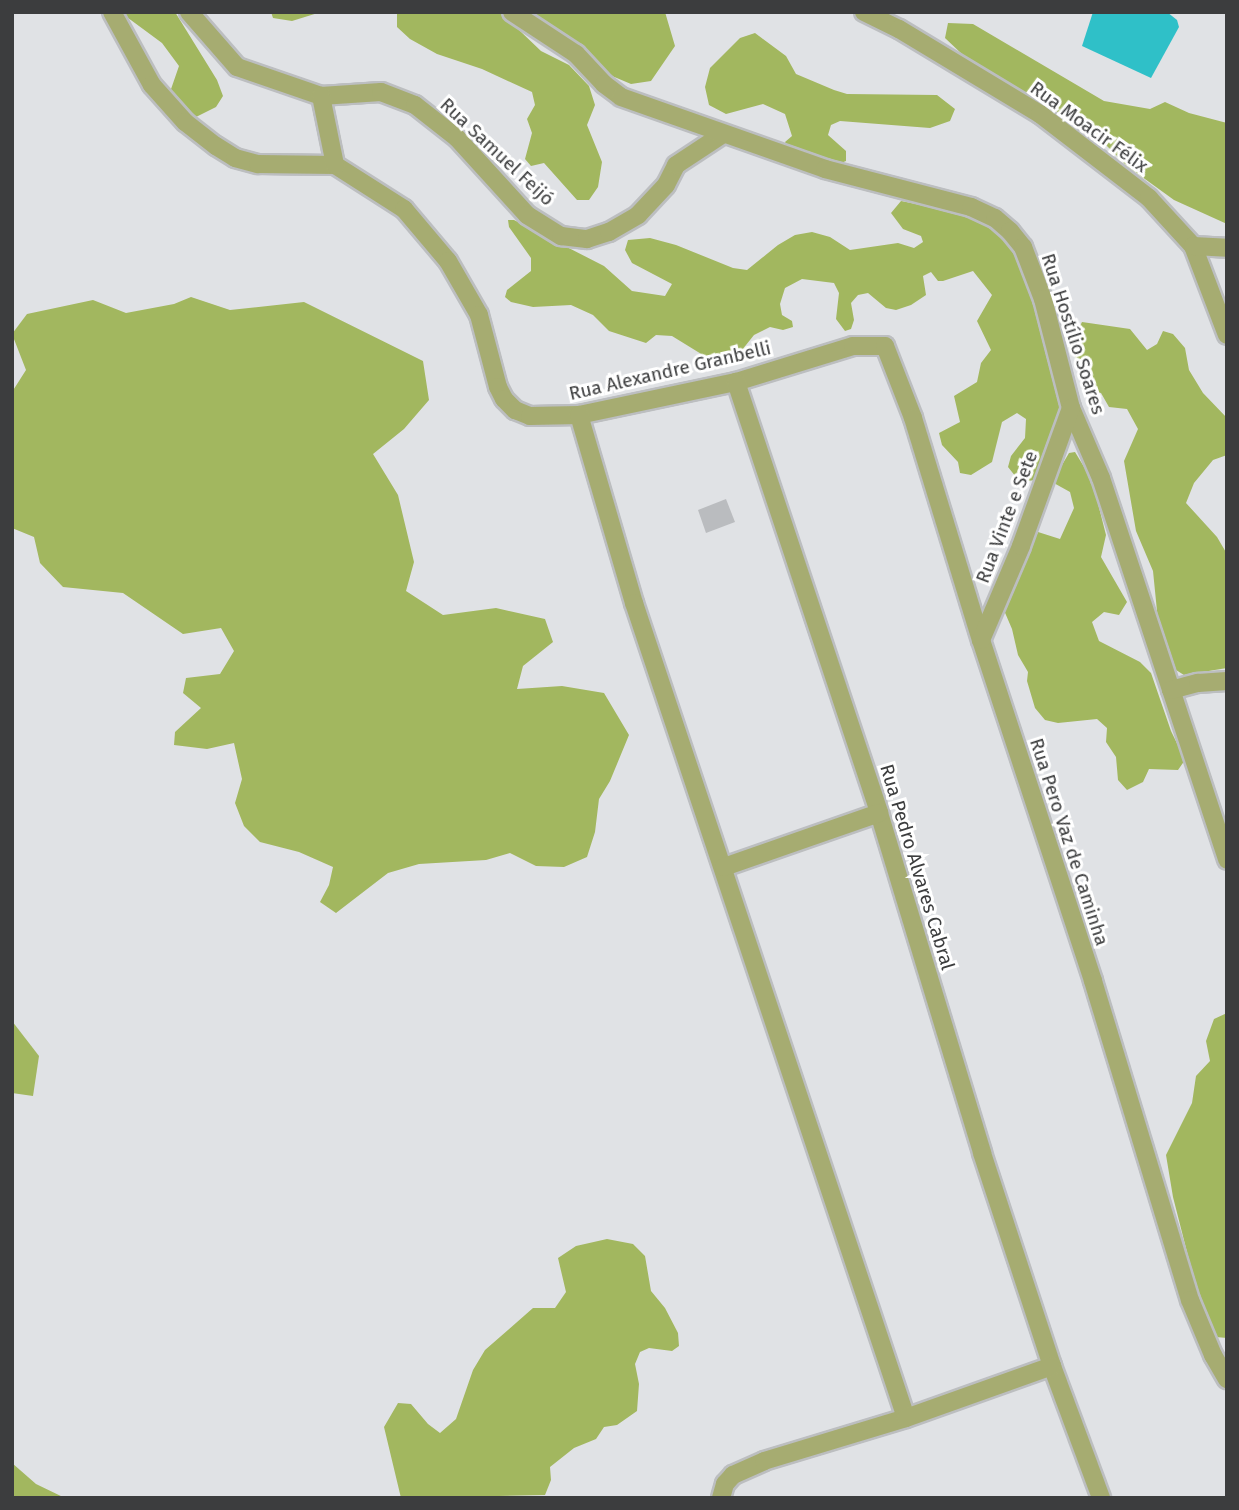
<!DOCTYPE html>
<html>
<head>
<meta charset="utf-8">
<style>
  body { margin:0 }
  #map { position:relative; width:1239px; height:1510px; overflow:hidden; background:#e0e2e5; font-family:"Fira Sans",sans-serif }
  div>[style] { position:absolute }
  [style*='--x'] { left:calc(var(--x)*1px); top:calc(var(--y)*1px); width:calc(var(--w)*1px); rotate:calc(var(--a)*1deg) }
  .forest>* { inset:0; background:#a2b75f }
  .water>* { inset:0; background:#2fc0c8 }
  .building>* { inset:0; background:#babcbf }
  .roads { filter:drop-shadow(2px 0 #bcbec0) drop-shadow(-2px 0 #bcbec0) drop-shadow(0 2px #bcbec0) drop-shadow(0 -2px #bcbec0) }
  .minor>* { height:18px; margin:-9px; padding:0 9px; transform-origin:9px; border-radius:9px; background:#a6ac71 }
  span { translate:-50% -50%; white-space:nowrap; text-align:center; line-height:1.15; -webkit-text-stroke:6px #fff; paint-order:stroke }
  .street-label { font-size:19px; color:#3c3d3e }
  .frame { position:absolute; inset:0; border:14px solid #3c3d3e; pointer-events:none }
</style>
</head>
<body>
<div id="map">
  <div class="forest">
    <i style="clip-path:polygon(120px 12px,175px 12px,217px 80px,223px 96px,216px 107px,196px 117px,184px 111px,170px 92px,179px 66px,162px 43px)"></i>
    <i style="clip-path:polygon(271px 12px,321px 12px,292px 21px,273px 18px)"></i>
    <i style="clip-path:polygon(397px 12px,500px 12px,541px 51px,569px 65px,589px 86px,595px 105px,587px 125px,602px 162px,598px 187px,589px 200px,577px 200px,544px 163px,531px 166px,525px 159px,532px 133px,527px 119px,535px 105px,532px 92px,482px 69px,437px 54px,410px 39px,397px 27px)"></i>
    <i style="clip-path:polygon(527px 12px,665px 12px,675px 46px,651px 81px,631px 84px,612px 76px,577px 42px)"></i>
    <i style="clip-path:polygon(948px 23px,973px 24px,1104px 101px,1150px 109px,1165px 102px,1189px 113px,1227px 123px,1227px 224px,1174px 200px,1127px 166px,1096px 135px,964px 56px,945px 38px)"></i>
    <i style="clip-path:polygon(755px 33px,786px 56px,796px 74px,834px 90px,847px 94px,937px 95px,955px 109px,950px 121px,930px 128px,840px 121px,831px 125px,828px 135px,846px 151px,846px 161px,836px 165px,789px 150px,785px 142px,792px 136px,785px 114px,763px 104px,726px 114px,709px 105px,705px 87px,710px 68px,740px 38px)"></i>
    <i style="clip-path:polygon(901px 201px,951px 211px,988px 225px,1015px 248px,1038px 312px,1060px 406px,1035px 480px,1020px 482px,1008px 467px,1011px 456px,1025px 438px,1026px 419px,1017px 413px,1002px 422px,992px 462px,971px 475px,960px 473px,958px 462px,942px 445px,939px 433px,960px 422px,954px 396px,977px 382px,981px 363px,991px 350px,977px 321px,992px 295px,973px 271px,943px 281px,938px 281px,931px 272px,923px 276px,926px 295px,911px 305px,896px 310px,886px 308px,868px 293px,858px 295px,851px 303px,854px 320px,851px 329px,845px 331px,836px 319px,839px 293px,834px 283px,802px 279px,785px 288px,780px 304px,782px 315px,792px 321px,793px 327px,783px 330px,770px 327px,754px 335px,734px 360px,711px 360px,672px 336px,656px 335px,646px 343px,609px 331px,593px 315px,571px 305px,533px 307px,511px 302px,505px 297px,507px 290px,531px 271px,531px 258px,509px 227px,508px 220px,514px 220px,604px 266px,632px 291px,665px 296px,672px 284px,632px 263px,625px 250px,628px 240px,650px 238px,676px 245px,733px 268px,747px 270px,778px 245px,795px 235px,812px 232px,830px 237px,850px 250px,898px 243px,914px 248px,923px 242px,921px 236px,903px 229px,891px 213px)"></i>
    <i style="clip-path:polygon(191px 297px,230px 310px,304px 302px,423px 361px,429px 400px,404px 429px,373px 454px,398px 495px,414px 562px,406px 591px,443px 615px,496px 608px,545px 619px,553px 642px,523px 666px,517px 689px,562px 686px,604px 693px,629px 735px,610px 781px,599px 799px,595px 832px,587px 857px,564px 867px,536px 866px,510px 853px,486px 860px,419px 864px,388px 873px,336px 913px,320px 902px,329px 885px,333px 867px,299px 852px,260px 842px,244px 826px,235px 803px,242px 779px,234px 743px,207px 749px,174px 745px,175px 732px,201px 708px,183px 693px,186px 678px,220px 674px,234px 651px,221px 628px,183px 634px,123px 593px,63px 587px,40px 563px,34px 537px,12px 528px,12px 392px,26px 370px,12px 334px,27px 314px,93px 300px,126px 313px,174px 304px)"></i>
    <i style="clip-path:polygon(1082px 322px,1130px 329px,1147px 350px,1157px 344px,1163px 331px,1173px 334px,1185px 348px,1189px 370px,1203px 393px,1227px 418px,1227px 455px,1213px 460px,1194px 483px,1186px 503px,1217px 537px,1227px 554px,1227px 668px,1184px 675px,1176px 670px,1158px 621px,1153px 571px,1136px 531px,1124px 461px,1138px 429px,1127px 409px,1109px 407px,1101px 393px,1083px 390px,1072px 342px)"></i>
    <i style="clip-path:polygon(1075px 452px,1092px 480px,1106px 535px,1101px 557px,1127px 602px,1119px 615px,1104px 612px,1092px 622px,1099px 641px,1140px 662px,1151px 673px,1171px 731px,1185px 760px,1178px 770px,1149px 769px,1143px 782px,1127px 790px,1118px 780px,1116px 757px,1106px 742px,1107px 728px,1097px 719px,1058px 723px,1045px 720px,1035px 708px,1027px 681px,1028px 672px,1018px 655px,1012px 629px,1003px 608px,1038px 532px,1060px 539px,1074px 508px,1070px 492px,1052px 482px,1069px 453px)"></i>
    <i style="clip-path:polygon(1227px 1013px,1227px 1338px,1216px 1337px,1200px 1303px,1173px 1197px,1166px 1155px,1192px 1103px,1196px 1076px,1210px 1061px,1206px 1041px,1214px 1019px)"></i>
    <i style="clip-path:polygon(12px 1021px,39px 1056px,33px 1096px,12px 1093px)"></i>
    <i style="clip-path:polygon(607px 1239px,633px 1244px,645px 1256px,651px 1291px,665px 1308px,678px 1333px,679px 1346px,672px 1351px,649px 1348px,640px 1352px,635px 1364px,639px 1384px,637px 1411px,617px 1425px,604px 1427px,596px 1439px,574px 1448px,550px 1467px,551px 1480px,545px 1495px,401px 1498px,384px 1427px,398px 1403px,411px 1404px,428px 1424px,440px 1433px,456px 1419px,473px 1370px,485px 1350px,533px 1308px,555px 1308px,566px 1292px,558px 1258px,576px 1246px)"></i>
    <i style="clip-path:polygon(12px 1463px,36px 1484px,65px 1498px,12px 1498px)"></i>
  </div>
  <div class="water">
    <i style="clip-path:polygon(1093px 12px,1167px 12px,1177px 20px,1179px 27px,1151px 78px,1082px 46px)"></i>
  </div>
  <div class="building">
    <i style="clip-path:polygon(726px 499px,735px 522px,706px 533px,698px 510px)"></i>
  </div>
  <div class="roads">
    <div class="minor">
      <i style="--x:112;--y:12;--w:83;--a:61.3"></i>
      <i style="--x:152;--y:85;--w:50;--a:48.3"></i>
      <i style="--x:185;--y:122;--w:39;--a:38"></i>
      <i style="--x:216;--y:146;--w:22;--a:32"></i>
      <i style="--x:235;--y:158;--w:24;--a:15"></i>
      <i style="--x:258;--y:164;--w:77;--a:0.7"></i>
      <i style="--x:335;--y:165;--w:82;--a:32.5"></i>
      <i style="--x:404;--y:209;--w:68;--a:49.8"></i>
      <i style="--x:448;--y:261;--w:62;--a:60.1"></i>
      <i style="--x:479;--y:315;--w:74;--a:75.2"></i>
      <i style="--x:498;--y:387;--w:13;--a:63"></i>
      <i style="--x:504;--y:399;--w:16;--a:45"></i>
      <i style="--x:515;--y:410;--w:16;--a:22"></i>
      <i style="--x:530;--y:416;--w:49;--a:-1.2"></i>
      <i style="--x:579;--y:415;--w:160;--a:-11.9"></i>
      <i style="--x:736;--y:382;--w:122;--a:-17.1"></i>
      <i style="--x:853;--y:346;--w:32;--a:0"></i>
      <i style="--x:885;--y:346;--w:77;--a:68.7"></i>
      <i style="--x:913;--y:418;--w:232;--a:73"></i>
      <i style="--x:981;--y:640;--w:359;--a:71.8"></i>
      <i style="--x:1093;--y:981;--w:333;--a:73.1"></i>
      <i style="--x:1190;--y:1300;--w:60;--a:67.3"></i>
      <i style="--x:1213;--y:1355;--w:28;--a:60"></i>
      <i style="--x:189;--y:12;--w:73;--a:48.9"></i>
      <i style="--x:237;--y:67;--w:89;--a:19"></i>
      <i style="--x:321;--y:96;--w:60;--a:-3.8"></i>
      <i style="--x:381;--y:92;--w:36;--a:21"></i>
      <i style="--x:415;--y:105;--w:53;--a:38.2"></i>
      <i style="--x:457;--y:138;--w:104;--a:47.7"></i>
      <i style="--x:527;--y:215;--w:40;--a:32"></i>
      <i style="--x:561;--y:236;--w:26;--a:7"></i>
      <i style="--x:587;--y:239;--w:23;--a:-18"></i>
      <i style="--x:609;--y:232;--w:34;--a:-30"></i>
      <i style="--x:638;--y:215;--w:41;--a:-47"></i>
      <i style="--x:666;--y:185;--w:22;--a:-63"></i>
      <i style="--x:676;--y:165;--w:56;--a:-33.4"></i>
      <i style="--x:512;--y:12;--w:77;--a:33.3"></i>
      <i style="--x:576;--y:54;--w:41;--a:47"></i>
      <i style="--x:604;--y:84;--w:21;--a:37"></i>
      <i style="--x:621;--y:97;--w:216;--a:19.4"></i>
      <i style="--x:825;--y:169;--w:151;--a:14.6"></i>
      <i style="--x:971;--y:207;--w:26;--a:25"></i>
      <i style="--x:995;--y:218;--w:20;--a:41"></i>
      <i style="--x:1010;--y:231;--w:21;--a:51"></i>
      <i style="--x:1023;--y:247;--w:56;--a:69"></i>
      <i style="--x:1043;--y:299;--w:113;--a:75.6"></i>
      <i style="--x:1071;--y:408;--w:76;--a:66.8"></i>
      <i style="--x:1101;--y:478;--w:402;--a:71.7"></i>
      <i style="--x:864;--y:12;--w:39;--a:26"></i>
      <i style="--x:899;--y:29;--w:165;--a:31.1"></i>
      <i style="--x:1040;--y:114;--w:138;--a:37.6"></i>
      <i style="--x:1149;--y:198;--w:65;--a:47.5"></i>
      <i style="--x:1193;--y:246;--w:95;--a:69.1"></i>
      <i style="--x:321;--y:96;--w:70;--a:78.5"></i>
      <i style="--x:1193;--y:246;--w:34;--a:3"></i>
      <i style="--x:736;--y:382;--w:454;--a:71.6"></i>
      <i style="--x:879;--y:813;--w:355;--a:73.1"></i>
      <i style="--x:982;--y:1153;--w:224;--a:71.8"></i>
      <i style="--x:1052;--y:1366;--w:141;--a:69.6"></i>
      <i style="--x:579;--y:415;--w:196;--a:73.7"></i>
      <i style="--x:634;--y:603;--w:859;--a:71.54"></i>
      <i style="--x:981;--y:640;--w:102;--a:-66.9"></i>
      <i style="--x:1021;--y:546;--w:147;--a:-70.1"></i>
      <i style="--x:1171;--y:690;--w:28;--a:-15"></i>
      <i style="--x:1198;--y:683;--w:29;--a:-4"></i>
      <i style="--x:724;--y:867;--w:164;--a:-19.2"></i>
      <i style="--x:721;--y:1498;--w:15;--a:-74"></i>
      <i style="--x:725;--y:1484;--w:12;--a:-48"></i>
      <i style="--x:733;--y:1475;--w:34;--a:-24"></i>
      <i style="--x:764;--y:1461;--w:148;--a:-16.8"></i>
      <i style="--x:906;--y:1418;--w:155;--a:-19.6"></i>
    </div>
  </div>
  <div class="street-label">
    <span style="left:1089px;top:127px;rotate:36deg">Rua Moacir Félix</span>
    <span style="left:497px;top:152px;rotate:43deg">Rua Samuel Feijó</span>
    <span style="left:1073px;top:334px;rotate:72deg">Rua Hostílio Soares</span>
    <span style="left:670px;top:371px;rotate:-13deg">Rua Alexandre Granbelli</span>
    <span style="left:1007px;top:517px;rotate:-69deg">Rua Vinte e Sete</span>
    <span style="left:1069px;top:842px;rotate:72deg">Rua Pero Vaz de Caminha</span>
    <span style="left:917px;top:867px;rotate:73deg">Rua Pedro Alvares Cabral</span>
  </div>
  <div class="frame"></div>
</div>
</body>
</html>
